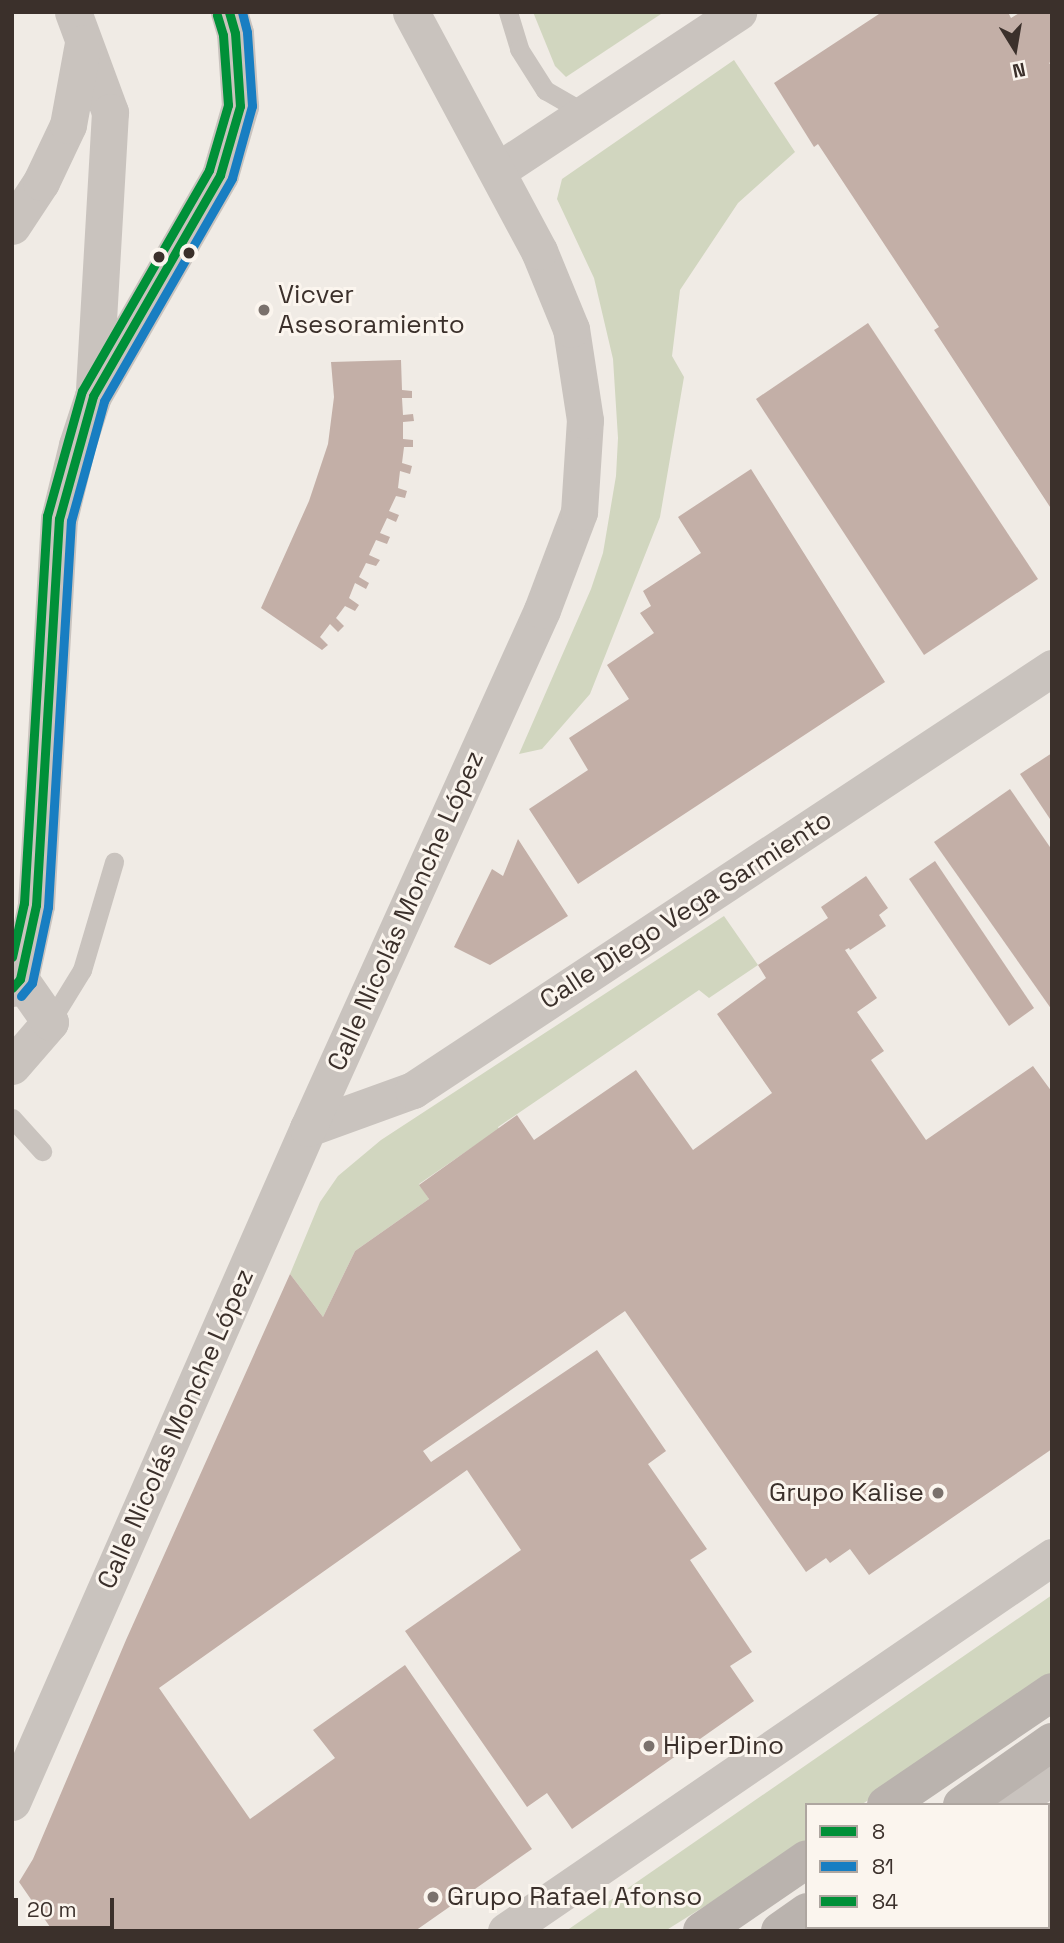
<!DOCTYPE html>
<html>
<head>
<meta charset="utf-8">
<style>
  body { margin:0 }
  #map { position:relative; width:1064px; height:1943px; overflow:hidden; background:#f0ebe5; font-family:"Space Grotesk",sans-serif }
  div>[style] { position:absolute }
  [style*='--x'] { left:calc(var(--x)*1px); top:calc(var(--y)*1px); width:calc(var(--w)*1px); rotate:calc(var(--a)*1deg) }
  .green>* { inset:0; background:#d1d6bf }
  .building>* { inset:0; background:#c3afa7 }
  .lane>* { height:19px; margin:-9.5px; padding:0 9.5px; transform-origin:9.5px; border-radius:9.5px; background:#c9c3be }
  .street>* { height:37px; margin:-18.5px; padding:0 18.5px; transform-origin:18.5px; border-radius:18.5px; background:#c9c3be }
  .secondary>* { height:38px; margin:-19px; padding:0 19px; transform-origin:19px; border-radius:19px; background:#bab3ae }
  .bus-1>* { height:9px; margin:-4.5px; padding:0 4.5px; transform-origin:4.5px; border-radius:4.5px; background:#009038 }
  .bus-2>* { height:9px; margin:-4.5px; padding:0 4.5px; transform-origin:4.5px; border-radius:4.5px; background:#187ec2 }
  .bus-3>* { height:9px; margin:-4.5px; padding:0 4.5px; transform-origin:4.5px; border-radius:4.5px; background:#009038 }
  .dots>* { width:19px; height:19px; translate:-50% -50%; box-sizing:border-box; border:4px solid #fbf5ee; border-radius:50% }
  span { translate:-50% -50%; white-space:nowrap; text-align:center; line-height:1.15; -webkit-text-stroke:6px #fbf5ee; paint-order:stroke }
  .poi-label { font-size:26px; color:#3b302b }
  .left { translate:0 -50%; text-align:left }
  .right { translate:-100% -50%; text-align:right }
  .street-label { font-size:26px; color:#3b302b }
  .frame { position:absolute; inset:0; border:14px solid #3b302b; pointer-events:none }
  .legend { position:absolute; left:805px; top:1803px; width:245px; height:126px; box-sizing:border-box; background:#fbf5ee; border:2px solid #aea6a0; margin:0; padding:9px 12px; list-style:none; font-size:21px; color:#3b302b }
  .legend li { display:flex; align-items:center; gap:14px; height:35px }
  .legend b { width:35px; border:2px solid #aea6a0 }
  .north { position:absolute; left:980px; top:14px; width:70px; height:70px; -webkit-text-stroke:5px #fbf5ee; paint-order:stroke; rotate:169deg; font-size:19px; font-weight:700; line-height:28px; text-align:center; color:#3b302b }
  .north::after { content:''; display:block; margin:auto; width:24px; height:32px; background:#3b302b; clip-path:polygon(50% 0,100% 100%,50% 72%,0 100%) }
  .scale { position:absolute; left:14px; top:1898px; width:100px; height:32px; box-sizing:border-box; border:4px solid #3b302b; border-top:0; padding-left:9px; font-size:21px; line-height:24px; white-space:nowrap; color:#3b302b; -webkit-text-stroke:5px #fbf5ee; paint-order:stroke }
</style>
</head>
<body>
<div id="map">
  <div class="green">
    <i style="clip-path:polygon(533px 12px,664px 12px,566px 77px,555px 66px)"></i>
    <i style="clip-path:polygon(734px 60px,795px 152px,738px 203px,680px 290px,672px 356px,684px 377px,660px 517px,590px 694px,542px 749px,519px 754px,591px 589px,603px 553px,616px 476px,618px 438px,613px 359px,594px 278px,557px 199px,562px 179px)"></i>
    <i style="clip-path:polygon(724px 916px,758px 965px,709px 998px,699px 990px,498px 1127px,499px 1129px,419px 1184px,429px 1199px,355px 1251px,323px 1317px,290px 1274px,320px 1202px,338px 1176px,381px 1140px)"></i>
    <i style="clip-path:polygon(1052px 1595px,1052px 1673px,904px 1776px,861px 1805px,807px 1805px,807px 1842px,665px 1931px,566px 1931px)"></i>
  </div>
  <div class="building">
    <i style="clip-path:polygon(882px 12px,1008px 12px,1011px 18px,1021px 12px,1052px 12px,1052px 61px,1049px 63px,1052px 66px,1052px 510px,934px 330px,939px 327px,818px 144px,814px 147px,774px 83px)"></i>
    <i style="clip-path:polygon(868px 323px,1038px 579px,924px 655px,756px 399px)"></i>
    <i style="clip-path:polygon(401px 360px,402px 390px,412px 391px,412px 398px,402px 398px,403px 415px,413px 414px,414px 421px,403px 422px,403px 439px,413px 440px,413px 447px,404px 447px,402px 463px,412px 466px,410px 474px,400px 471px,398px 488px,407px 491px,405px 498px,396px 496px,389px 511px,399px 515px,396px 522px,387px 518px,380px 533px,390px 537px,387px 544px,376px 540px,369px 555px,380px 560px,376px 566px,366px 563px,359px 577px,369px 583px,366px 589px,355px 583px,349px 598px,359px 605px,355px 611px,345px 606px,336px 618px,344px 626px,338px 632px,330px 624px,320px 637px,328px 645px,322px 650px,261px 608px,309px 501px,328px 444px,334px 397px,331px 362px)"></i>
    <i style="clip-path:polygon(751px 469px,885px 682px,578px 884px,529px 809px,588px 770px,569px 738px,629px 699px,607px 665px,654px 633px,640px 613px,651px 606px,643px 591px,701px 553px,678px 517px)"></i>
    <i style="clip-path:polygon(1052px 753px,1052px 822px,1020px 774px)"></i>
    <i style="clip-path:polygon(1010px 789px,1052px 850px,1052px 1010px,934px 842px)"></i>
    <i style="clip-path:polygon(518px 839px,568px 916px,490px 965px,454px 947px,492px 869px,503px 876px)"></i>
    <i style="clip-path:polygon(935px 861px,1034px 1008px,1009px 1026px,909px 879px)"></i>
    <i style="clip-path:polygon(866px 876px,888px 908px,879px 915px,886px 926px,850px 950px,849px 948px,845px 950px,877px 998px,857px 1012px,884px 1051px,871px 1060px,926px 1140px,1033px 1066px,1052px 1092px,1052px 1449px,869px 1575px,850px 1549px,830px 1563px,826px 1558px,806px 1572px,625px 1311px,423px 1451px,431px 1462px,597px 1350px,666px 1451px,648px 1464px,707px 1549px,690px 1560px,752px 1652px,730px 1666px,754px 1701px,572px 1829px,547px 1793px,527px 1807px,405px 1631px,521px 1550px,467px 1470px,159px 1688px,250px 1819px,335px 1758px,313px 1730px,405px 1665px,532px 1849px,415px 1931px,48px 1931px,50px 1927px,19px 1882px,33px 1859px,126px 1640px,290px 1274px,323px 1317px,355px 1251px,429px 1199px,419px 1185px,517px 1115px,534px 1140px,636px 1070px,693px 1150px,772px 1093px,717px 1014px,766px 978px,758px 965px,828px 918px,821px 907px)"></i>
    <i style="clip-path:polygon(939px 1927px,1042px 1927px,1044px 1931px,941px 1931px)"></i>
  </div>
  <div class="lane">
    <i style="--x:508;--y:12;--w:39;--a:73"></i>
    <i style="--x:519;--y:49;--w:49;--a:57.6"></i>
    <i style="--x:545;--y:90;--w:46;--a:29.9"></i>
    <i style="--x:50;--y:1022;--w:61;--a:-58.4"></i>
    <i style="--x:82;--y:970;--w:113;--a:-73.5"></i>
    <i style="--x:12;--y:1118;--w:45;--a:47.7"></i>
  </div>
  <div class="street">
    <i style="--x:73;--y:12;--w:107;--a:69.7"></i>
    <i style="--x:110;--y:112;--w:276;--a:93.3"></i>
    <i style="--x:497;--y:171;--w:289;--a:-33.4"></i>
    <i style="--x:12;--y:226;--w:53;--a:-56.6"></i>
    <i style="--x:41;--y:182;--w:63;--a:-64.7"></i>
    <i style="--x:68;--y:125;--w:83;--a:-79.6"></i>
    <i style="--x:12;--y:988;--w:12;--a:-48"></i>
    <i style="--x:20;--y:979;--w:76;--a:-77.8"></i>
    <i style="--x:36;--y:905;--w:387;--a:-86.6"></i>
    <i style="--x:59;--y:519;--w:76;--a:-76.3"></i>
    <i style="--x:77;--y:445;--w:52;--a:-71.9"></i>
    <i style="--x:93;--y:396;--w:255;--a:-60.1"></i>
    <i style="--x:220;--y:175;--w:72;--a:-73.8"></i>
    <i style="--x:240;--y:106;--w:73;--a:-93.9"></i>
    <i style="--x:235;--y:33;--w:22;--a:-106"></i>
    <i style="--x:12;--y:1066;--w:58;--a:-49.2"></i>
    <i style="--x:50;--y:1022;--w:52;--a:-124.9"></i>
    <i style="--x:308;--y:1128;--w:112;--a:-19.9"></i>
    <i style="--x:413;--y:1090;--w:766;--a:-33.44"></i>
    <i style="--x:12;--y:1802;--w:736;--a:-66.29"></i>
    <i style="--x:308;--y:1128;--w:568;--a:-65.69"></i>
    <i style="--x:542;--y:610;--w:105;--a:-69.3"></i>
    <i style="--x:579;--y:512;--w:92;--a:-86.3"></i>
    <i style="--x:585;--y:420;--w:92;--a:-98.7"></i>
    <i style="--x:571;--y:329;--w:84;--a:-112.3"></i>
    <i style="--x:539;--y:251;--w:271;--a:-118.2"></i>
    <i style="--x:1011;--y:1805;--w:50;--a:-35.3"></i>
    <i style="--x:506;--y:1931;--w:662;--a:-34.41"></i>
    <i style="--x:828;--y:1931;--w:6;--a:-39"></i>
  </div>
  <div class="secondary">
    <i style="--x:886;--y:1805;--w:201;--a:-34.2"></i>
    <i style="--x:962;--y:1805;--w:110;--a:-35"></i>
    <i style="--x:702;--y:1931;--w:127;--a:-34.4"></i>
    <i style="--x:780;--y:1931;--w:33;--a:-35"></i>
  </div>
  <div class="bus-1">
    <i style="--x:12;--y:988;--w:12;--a:-48"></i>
    <i style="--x:20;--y:979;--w:76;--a:-77.8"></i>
    <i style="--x:36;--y:905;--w:387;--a:-86.6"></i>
    <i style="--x:59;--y:519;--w:128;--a:-74.5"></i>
    <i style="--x:93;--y:396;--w:255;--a:-60.1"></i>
    <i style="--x:220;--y:175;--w:72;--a:-73.8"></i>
    <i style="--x:240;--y:106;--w:73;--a:-93.9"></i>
    <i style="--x:235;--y:33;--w:22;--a:-106"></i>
  </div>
  <div class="bus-2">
    <i style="--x:21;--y:996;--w:17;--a:-50"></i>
    <i style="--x:32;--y:983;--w:78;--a:-78.1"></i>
    <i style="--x:48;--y:907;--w:387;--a:-86.6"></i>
    <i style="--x:71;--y:521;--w:124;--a:-74.6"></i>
    <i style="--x:104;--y:401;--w:257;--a:-60.1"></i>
    <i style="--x:232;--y:178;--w:75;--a:-74.5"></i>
    <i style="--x:252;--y:106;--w:74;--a:-93.9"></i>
    <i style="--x:247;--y:32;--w:21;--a:-104"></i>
  </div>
  <div class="bus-3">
    <i style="--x:12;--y:957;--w:55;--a:-77.5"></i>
    <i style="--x:24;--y:903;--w:388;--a:-86.6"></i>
    <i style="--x:47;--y:516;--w:130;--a:-74.4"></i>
    <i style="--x:82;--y:391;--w:255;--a:-60.1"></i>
    <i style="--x:209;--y:170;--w:68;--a:-73.7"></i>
    <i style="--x:228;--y:105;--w:70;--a:-94.1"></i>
    <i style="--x:223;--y:35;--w:21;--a:-107"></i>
  </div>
  <div class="dots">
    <i style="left:189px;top:253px;background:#3b302b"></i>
    <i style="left:159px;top:257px;background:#3b302b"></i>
    <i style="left:264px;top:310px;background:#7a716c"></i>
    <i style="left:938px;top:1493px;background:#7a716c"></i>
    <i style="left:649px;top:1746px;background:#7a716c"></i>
    <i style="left:433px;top:1897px;background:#7a716c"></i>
  </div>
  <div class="poi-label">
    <span class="left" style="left:278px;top:310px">Vicver<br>Asesoramiento</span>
    <span class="right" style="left:924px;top:1493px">Grupo Kalise</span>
    <span class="left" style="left:663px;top:1746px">HiperDino</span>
    <span class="left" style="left:447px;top:1897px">Grupo Rafael Afonso</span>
  </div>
  <div class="street-label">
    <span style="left:686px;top:910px;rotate:-33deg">Calle Diego Vega Sarmiento</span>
    <span style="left:406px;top:911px;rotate:-66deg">Calle Nicolás Monche López</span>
    <span style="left:176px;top:1429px;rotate:-66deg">Calle Nicolás Monche López</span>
  </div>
  <div class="frame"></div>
  <ul class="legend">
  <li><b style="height:9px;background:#009038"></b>8</li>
  <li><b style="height:9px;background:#187ec2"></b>81</li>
  <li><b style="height:9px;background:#009038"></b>84</li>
  </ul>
  <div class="north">N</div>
  <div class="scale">20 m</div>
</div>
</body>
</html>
